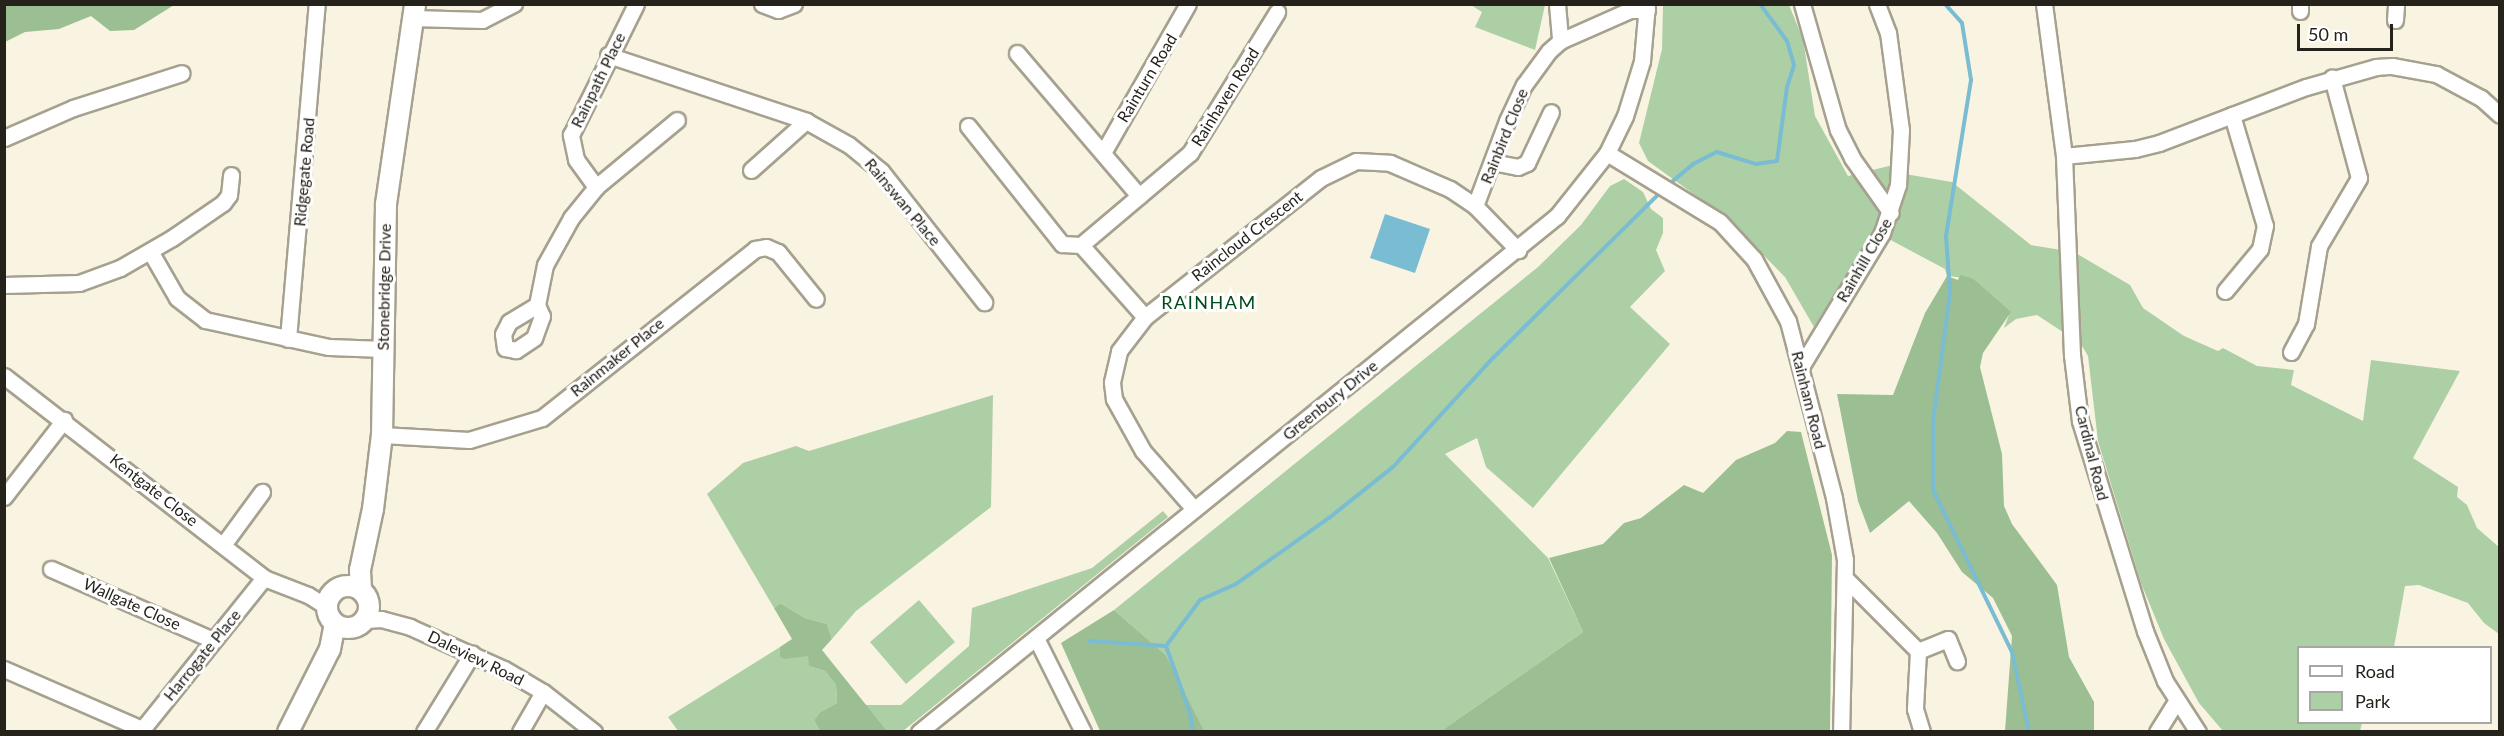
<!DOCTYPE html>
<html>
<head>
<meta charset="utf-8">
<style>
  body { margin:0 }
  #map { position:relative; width:2504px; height:736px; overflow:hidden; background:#f9f4e1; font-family:Lato,sans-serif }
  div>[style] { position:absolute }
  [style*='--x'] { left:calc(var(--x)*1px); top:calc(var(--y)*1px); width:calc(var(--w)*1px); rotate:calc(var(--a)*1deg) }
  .green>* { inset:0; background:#adcfa6 }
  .forest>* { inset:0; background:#9bbf92 }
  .water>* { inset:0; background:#7abcd1 }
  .stream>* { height:4px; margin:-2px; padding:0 2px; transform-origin:2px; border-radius:2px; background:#7abcd1 }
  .roads { filter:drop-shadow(2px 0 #a6a18f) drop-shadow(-2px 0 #a6a18f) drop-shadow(0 2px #a6a18f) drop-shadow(0 -2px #a6a18f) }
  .minor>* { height:15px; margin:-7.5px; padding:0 7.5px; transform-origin:7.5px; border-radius:7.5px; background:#fff }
  .tertiary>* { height:20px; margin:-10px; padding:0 10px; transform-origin:10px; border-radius:10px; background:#fff }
  .tertiary>.ring { margin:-10px; padding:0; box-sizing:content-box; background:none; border:20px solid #fff; border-radius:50% }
  span { translate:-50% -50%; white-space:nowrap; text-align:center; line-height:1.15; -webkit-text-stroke:6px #fff; paint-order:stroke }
  .street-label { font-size:16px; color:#24221b }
  .neighbourhood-label { font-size:18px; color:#004a1d; letter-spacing:1.5px }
  .frame { position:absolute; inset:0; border:6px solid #24221b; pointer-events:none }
  .legend { position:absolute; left:2297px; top:646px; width:195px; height:78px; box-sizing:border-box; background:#fff; border:2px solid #a7a7a4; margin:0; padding:8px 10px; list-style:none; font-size:18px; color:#24221b }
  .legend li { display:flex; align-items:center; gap:12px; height:30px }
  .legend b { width:30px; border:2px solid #a7a7a4 }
  .scale { position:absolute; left:2297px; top:24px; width:96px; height:27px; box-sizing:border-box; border:3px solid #24221b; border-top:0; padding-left:8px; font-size:18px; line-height:21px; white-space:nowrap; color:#24221b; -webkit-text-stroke:4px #fff; paint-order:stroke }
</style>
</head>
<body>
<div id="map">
  <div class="green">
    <i style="clip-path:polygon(1471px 5px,1545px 5px,1535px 50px,1475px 27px,1482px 12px)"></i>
    <i style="clip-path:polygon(1663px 5px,1789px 5px,1803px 39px,1815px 116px,1848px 176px,1893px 165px,1886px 211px,1814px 327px,1785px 277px,1728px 219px,1648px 161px,1639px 143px,1662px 49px)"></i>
    <i style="clip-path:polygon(1905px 174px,1952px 182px,2031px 245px,2074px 252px,2130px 285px,2143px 308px,2184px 336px,2218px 351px,2223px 348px,2257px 366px,2294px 370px,2291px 385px,2363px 421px,2371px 360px,2460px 371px,2413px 458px,2458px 487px,2457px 497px,2467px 505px,2477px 528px,2499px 547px,2499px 634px,2484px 623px,2468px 603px,2419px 585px,2405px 586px,2394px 647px,2298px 648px,2298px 722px,2362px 723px,2360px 731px,2223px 731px,2199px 703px,2164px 639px,2141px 583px,2098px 441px,2088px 356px,2081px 344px,2037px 315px,2016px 319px,2004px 328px,2010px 312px,1974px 279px,1947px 276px,1945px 269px,1885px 237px)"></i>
    <i style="clip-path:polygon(1624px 179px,1643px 192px,1651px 209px,1663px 218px,1663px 233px,1656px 250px,1665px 271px,1630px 307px,1670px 344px,1533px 508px,1486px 467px,1477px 438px,1445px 454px,1548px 558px,1583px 632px,1441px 731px,1204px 732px,1166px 655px,1114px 610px,1538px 267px,1581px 225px,1610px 186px)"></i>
    <i style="clip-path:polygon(993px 395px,991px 507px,856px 611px,832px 639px,827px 624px,805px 618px,780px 603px,774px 608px,707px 494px,743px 463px,796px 446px,809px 451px)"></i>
    <i style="clip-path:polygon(1163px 511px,1168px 517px,903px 731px,887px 731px,865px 705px,901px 705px,969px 646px,972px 608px,1092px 568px)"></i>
    <i style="clip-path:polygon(919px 600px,955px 642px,906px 684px,870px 642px)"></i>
    <i style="clip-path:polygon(780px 647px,780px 656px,809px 656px,809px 666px,825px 671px,836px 685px,837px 703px,820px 712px,814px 720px,820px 731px,678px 731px,668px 717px)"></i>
  </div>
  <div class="forest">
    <i style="clip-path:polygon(5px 4px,174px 4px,174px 5px,134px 30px,110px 31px,91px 16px,59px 29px,25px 32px,5px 42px)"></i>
    <i style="clip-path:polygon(1960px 275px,1974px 279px,2011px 312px,1983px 353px,1980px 367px,2002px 454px,2004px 506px,2012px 524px,2057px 585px,2069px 657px,2094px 702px,2094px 731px,2005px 731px,2012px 636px,1993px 598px,1962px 572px,1937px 533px,1909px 501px,1870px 533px,1858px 501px,1837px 394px,1893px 395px,1925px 313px,1947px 276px,1958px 280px)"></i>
    <i style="clip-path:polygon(1787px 431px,1801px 432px,1832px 555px,1830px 731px,1441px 731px,1583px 632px,1549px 558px,1603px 544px,1624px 523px,1641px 518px,1684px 485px,1703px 493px,1736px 460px,1775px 443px)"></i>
    <i style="clip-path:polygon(780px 603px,805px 618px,827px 624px,832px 639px,822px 650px,887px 731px,820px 731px,814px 720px,820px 712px,837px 703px,836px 685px,825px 671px,809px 666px,808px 656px,784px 659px,780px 656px,780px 647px,792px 639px,774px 608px)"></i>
    <i style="clip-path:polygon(1114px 610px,1166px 655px,1204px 731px,1100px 731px,1061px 643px)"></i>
  </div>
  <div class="water">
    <i style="clip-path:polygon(1385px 214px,1430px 229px,1415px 273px,1370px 258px)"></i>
  </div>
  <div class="stream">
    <i style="--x:1945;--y:4;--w:25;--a:48"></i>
    <i style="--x:1962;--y:23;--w:58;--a:81"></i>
    <i style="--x:1971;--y:80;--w:158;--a:99.1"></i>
    <i style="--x:1946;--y:236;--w:56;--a:85.9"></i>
    <i style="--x:1950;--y:292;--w:130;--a:97.5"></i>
    <i style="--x:1933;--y:421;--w:69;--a:90"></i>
    <i style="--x:1933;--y:490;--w:180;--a:64"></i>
    <i style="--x:2012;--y:652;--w:82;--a:78"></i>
    <i style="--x:1667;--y:186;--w:34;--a:-40"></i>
    <i style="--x:1693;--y:164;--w:27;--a:-27"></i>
    <i style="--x:1717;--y:152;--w:41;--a:17.1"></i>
    <i style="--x:1756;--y:164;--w:21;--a:-8"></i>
    <i style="--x:1777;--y:161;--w:75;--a:-82.3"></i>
    <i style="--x:1787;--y:87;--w:23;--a:-72"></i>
    <i style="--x:1794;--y:65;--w:25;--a:-106"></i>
    <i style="--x:1787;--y:41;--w:46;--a:-126.1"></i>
    <i style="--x:1089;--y:641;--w:77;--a:3.7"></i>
    <i style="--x:1193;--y:732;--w:19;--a:-99"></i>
    <i style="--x:1190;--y:713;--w:71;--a:-109.7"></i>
    <i style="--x:1166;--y:646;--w:57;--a:-53.5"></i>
    <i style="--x:1200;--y:600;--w:39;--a:-24"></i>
    <i style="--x:1236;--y:584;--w:114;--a:-35.4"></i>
    <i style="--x:1329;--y:518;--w:82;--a:-38.6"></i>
    <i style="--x:1393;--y:467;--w:148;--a:-47.5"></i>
    <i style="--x:1493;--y:358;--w:238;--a:-44.7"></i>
  </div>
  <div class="roads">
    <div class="minor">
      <i style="--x:762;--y:4;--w:17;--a:21"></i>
      <i style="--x:778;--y:10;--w:17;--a:-21"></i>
      <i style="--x:1557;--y:4;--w:37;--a:85"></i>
      <i style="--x:1802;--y:4;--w:131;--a:74.1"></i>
      <i style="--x:1838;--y:130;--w:31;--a:63"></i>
      <i style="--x:1852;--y:158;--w:67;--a:54.7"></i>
      <i style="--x:2044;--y:4;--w:153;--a:82.5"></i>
      <i style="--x:2064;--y:156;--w:199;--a:87.7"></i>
      <i style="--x:2072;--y:355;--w:66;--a:83.1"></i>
      <i style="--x:2080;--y:421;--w:220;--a:72.8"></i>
      <i style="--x:2145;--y:631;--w:54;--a:68.2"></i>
      <i style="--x:2165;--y:681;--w:61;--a:57.1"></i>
      <i style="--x:2300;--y:4;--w:7;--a:90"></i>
      <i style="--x:413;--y:18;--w:69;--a:1.7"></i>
      <i style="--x:482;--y:20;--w:36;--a:-27"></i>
      <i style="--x:2395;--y:20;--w:16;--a:-86"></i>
      <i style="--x:1017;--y:53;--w:188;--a:49.5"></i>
      <i style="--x:608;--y:55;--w:209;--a:18.4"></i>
      <i style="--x:806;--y:121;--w:49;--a:29.2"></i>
      <i style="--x:849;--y:145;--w:41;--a:39.1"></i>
      <i style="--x:881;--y:171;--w:167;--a:51.8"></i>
      <i style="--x:968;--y:126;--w:151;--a:51.5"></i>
      <i style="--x:1062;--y:244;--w:19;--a:3"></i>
      <i style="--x:1081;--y:245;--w:143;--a:-40.2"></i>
      <i style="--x:1190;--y:153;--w:166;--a:-58.3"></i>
      <i style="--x:4;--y:138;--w:75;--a:-23.5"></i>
      <i style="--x:73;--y:108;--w:114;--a:-17.8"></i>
      <i style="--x:1104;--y:151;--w:169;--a:-60.3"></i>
      <i style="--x:1607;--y:153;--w:132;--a:31.4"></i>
      <i style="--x:1720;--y:222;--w:50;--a:47.4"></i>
      <i style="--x:1754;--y:259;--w:71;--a:61.3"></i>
      <i style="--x:1788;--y:321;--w:183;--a:75.4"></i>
      <i style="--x:1834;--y:498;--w:63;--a:79.9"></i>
      <i style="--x:1845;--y:560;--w:172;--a:91.3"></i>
      <i style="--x:2064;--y:156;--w:71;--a:-5.6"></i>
      <i style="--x:2135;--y:149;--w:25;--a:-14"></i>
      <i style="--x:2159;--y:143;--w:157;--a:-20.9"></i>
      <i style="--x:2306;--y:87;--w:73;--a:-15.9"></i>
      <i style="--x:2376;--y:67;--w:16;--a:-4"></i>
      <i style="--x:2392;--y:66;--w:45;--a:10.3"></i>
      <i style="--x:2436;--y:74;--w:51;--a:28.1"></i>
      <i style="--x:2481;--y:98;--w:25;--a:42"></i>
      <i style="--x:1492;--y:162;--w:26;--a:11"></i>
      <i style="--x:1518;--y:167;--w:10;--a:-24"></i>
      <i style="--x:1527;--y:163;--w:56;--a:-64.8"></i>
      <i style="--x:751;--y:170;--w:74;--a:-41.7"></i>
      <i style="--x:596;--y:187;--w:34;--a:-126"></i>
      <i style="--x:576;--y:159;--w:25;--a:-102"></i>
      <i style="--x:571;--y:135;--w:146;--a:-63.6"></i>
      <i style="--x:1475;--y:206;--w:91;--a:-69.4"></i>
      <i style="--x:1507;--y:121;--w:40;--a:-65"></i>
      <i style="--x:1524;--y:85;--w:42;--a:-53.7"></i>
      <i style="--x:1549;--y:51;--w:15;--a:-42"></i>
      <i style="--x:1560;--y:41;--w:77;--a:-23.9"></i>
      <i style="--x:1630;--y:10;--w:17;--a:0"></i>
      <i style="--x:1081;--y:245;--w:96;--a:48.4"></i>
      <i style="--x:150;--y:251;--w:54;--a:60.1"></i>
      <i style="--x:177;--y:298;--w:36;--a:38"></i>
      <i style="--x:205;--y:320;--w:127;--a:12.3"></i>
      <i style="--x:329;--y:347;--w:55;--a:2.1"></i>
      <i style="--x:4;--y:285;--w:75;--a:-1.5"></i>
      <i style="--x:79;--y:283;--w:44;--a:-20.1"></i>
      <i style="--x:120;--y:268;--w:60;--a:-30"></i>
      <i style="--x:172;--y:238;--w:62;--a:-34.5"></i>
      <i style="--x:223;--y:203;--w:10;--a:-53"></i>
      <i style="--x:229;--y:195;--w:20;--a:-84"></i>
      <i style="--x:2225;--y:291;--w:55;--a:-50.2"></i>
      <i style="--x:2260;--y:249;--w:24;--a:-78"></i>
      <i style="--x:2265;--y:226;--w:116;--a:-106.6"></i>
      <i style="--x:537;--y:305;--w:41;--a:-78.7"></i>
      <i style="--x:545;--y:265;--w:54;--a:-61"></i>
      <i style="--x:571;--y:218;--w:40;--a:-51"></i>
      <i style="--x:596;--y:187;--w:105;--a:-39.6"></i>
      <i style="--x:537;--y:305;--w:12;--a:66"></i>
      <i style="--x:542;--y:316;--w:23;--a:110"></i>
      <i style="--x:534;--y:338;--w:22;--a:146"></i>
      <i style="--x:516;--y:350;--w:11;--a:-170"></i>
      <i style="--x:505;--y:348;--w:14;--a:-98"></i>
      <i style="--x:503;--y:334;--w:13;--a:-63"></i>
      <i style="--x:509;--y:322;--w:33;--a:-31"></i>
      <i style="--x:288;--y:339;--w:336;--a:-85.1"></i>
      <i style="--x:2291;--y:352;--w:32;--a:-62"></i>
      <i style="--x:2306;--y:324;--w:79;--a:-80.5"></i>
      <i style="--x:2319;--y:246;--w:79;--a:-59.5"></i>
      <i style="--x:2359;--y:178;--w:104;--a:-105.1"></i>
      <i style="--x:1802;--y:365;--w:154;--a:-58.8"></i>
      <i style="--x:1882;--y:233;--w:51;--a:-71.6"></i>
      <i style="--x:1898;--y:185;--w:55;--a:-86.9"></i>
      <i style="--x:1901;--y:130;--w:98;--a:-97.6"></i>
      <i style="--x:1888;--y:33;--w:31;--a:-111"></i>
      <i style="--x:4;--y:376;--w:329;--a:37.8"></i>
      <i style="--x:264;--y:578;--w:47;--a:21.1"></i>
      <i style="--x:308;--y:595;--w:22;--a:32"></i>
      <i style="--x:382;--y:435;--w:87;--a:3.3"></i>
      <i style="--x:469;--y:440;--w:76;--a:-16.8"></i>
      <i style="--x:542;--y:418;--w:272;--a:-38.4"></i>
      <i style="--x:755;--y:249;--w:11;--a:-10"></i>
      <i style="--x:766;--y:247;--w:13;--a:23"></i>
      <i style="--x:778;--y:252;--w:60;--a:51"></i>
      <i style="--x:4;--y:497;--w:98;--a:-52.1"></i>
      <i style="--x:1194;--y:509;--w:77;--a:-131.3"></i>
      <i style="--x:1143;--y:451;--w:60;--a:-119.1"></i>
      <i style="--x:1114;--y:399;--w:17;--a:-97"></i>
      <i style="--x:1112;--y:382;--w:32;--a:-77"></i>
      <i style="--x:1119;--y:351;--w:43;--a:-52.6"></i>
      <i style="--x:1145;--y:317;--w:224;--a:-38.3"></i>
      <i style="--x:1321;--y:178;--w:39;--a:-26"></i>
      <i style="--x:1356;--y:161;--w:34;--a:3"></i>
      <i style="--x:1390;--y:163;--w:65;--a:23.4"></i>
      <i style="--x:1450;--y:189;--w:30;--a:34"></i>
      <i style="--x:1475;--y:206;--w:62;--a:45.7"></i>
      <i style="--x:223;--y:545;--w:66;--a:-53.7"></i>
      <i style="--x:51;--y:569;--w:177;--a:23.7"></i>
      <i style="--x:1845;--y:578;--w:103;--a:45"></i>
      <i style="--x:1918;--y:651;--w:58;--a:93"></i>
      <i style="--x:1915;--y:709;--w:24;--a:73"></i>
      <i style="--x:366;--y:620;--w:15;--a:-4"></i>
      <i style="--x:381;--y:619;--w:30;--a:15"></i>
      <i style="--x:410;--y:627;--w:103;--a:24.1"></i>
      <i style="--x:504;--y:669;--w:45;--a:30.5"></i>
      <i style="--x:543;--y:692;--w:65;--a:38.1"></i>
      <i style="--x:1036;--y:638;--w:105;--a:63.4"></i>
      <i style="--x:1918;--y:651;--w:32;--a:-22"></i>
      <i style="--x:1948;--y:639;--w:24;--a:68"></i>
      <i style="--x:4;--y:669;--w:150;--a:23.5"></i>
      <i style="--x:140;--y:732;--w:198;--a:-51.2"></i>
      <i style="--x:424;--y:732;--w:92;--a:-58.4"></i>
      <i style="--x:520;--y:732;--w:46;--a:-60.1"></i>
      <i style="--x:919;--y:732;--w:821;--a:-38.97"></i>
      <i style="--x:1557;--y:216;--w:80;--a:-51.6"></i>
      <i style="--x:1607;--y:153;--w:41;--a:-64.1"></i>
      <i style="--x:1625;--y:116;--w:58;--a:-72.8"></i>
      <i style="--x:1642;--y:61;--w:57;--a:-85"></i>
      <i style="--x:2157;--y:732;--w:36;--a:-58"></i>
    </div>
    <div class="tertiary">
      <i class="ring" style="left:327px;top:586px;width:22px;height:22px"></i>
      <i style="--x:361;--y:590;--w:20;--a:-93"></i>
      <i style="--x:360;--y:570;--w:62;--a:-78"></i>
      <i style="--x:373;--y:509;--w:75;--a:-83.1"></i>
      <i style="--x:382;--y:435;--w:231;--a:-89"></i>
      <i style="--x:386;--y:204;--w:202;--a:-81.7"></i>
      <i style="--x:288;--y:732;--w:93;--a:-63.2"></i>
      <i style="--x:330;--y:649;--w:25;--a:-79"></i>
    </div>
  </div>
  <div class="street-label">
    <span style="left:1147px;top:78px;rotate:-59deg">Rainturn Road</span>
    <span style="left:598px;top:80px;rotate:-64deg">Rainpath Place</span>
    <span style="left:1225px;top:97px;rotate:-58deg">Rainhaven Road</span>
    <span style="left:1504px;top:136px;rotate:-68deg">Rainbird Close</span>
    <span style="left:304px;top:172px;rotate:-85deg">Ridgegate Road</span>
    <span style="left:903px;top:202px;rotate:50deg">Rainswan Place</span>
    <span style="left:1247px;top:236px;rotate:-38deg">Raincloud Crescent</span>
    <span style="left:1864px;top:260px;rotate:-60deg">Rainhill Close</span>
    <span style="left:384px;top:287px;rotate:-89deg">Stonebridge Drive</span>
    <span style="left:617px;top:357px;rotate:-39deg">Rainmaker Place</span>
    <span style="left:1330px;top:400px;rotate:-39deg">Greenbury Drive</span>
    <span style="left:1809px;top:400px;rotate:76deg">Rainham Road</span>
    <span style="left:2092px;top:453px;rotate:76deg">Cardinal Road</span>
    <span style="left:154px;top:490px;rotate:38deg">Kentgate Close</span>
    <span style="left:132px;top:604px;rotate:24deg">Wallgate Close</span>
    <span style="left:202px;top:655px;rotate:-51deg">Harrogate Place</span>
    <span style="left:476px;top:658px;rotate:26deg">Daleview Road</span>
  </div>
  <div class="neighbourhood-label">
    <span style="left:1209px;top:302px">RAINHAM</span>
  </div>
  <div class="frame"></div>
  <ul class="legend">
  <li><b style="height:8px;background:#fff"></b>Road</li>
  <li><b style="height:16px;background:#adcfa6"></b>Park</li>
  </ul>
  <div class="scale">50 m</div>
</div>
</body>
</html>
